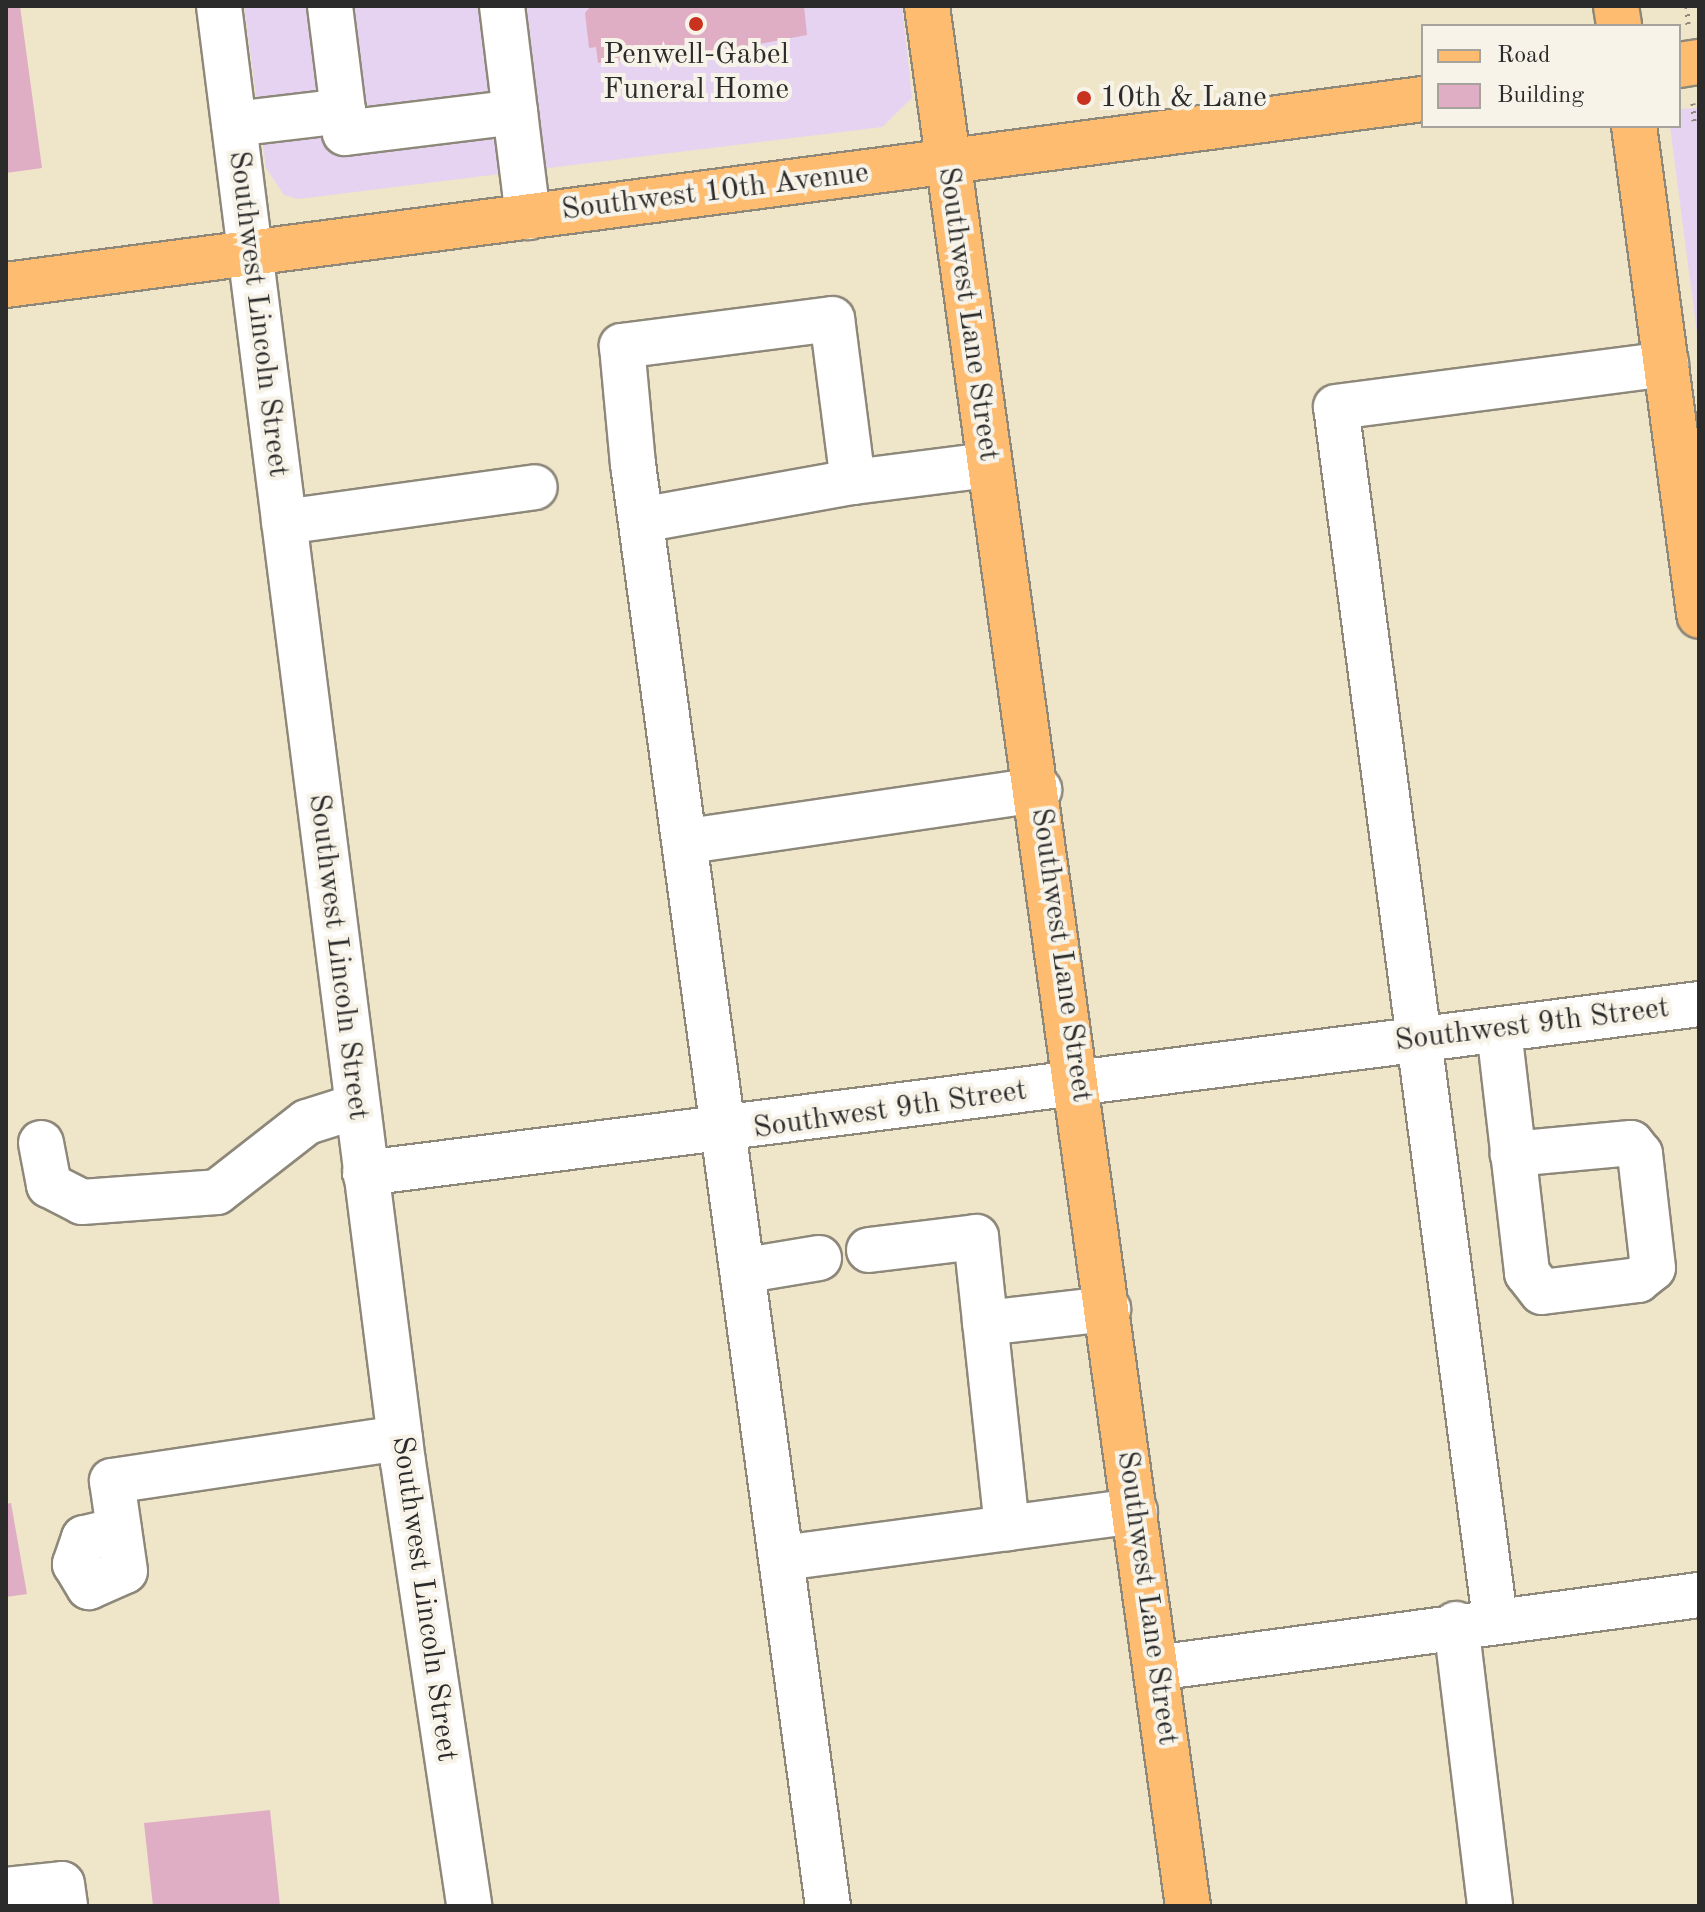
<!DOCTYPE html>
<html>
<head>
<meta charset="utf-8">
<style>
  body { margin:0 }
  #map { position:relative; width:1705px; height:1912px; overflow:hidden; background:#efe5c9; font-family:"Old Standard TT",serif }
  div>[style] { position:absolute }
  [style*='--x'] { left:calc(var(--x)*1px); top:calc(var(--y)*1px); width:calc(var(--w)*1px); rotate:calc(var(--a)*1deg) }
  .built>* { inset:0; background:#e5d3f1 }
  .building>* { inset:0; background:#dfaec5 }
  .path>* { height:5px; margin-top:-2.5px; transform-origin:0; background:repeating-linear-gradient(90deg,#8d887a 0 2px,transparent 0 8px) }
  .roads { filter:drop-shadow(2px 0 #8d887a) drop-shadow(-2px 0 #8d887a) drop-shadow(0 2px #8d887a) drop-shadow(0 -2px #8d887a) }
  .minor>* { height:44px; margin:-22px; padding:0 22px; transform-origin:22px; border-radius:22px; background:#fff }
  .major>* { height:44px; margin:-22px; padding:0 22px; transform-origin:22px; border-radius:22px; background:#fdbc6f }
  .dots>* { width:22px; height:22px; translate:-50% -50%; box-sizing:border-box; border:4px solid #f7f3e8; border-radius:50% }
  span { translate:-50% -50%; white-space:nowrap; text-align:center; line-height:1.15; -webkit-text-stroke:8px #f7f3e8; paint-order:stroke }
  .poi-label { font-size:30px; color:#2b2b2b }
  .left { translate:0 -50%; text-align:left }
  .street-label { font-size:30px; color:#2b2b2b }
  .frame { position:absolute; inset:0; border:8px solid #2b2b2b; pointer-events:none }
  .legend { position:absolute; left:1421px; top:24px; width:260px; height:104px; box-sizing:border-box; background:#f7f3e8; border:2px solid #a5a39c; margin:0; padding:10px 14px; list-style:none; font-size:24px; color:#2b2b2b }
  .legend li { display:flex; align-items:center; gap:16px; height:40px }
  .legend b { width:40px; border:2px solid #a5a39c }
</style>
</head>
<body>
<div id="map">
  <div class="built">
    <i style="clip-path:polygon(244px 6px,902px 6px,912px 98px,882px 127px,298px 199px,284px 195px,266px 168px)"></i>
    <i style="clip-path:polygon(1699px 108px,1699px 349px,1670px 126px,1679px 126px,1679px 109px)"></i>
  </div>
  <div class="building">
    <i style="clip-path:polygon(6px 6px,20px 6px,42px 168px,6px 173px)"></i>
    <i style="clip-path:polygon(591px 6px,804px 6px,807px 35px,669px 61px,662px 55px,598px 63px,596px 47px,589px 48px,585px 13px)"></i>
    <i style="clip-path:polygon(11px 1503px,27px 1594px,6px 1597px,6px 1504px)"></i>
    <i style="clip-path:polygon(270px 1810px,280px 1906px,153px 1906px,144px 1823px)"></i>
  </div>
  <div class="path">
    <i style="--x:1687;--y:6;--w:19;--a:87"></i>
    <i style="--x:1693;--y:103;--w:18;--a:87"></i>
  </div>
  <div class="roads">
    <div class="minor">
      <i style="--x:219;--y:6;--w:1468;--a:82.8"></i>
      <i style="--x:403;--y:1462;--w:449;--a:81.5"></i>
      <i style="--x:330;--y:6;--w:106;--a:82.9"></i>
      <i style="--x:502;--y:6;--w:107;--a:83"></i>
      <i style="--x:234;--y:124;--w:110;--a:-6.8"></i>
      <i style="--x:343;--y:111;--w:22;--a:85"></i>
      <i style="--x:345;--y:133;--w:171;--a:-7"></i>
      <i style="--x:515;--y:112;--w:106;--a:82.9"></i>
      <i style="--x:853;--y:482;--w:135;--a:-7.2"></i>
      <i style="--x:641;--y:520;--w:215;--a:-10.2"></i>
      <i style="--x:853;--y:482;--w:164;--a:-97.3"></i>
      <i style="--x:832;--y:319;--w:212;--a:172.7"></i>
      <i style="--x:622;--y:346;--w:119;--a:84.7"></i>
      <i style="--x:633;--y:464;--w:1455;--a:82.3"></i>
      <i style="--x:284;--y:522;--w:253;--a:-7.9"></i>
      <i style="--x:688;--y:841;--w:355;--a:-8.3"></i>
      <i style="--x:1499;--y:1030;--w:245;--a:83.4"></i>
      <i style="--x:1527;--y:1273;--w:24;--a:52"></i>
      <i style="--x:1542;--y:1292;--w:97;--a:-7.1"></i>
      <i style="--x:1638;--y:1280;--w:19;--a:-39"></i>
      <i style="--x:1653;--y:1268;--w:115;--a:-96.5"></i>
      <i style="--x:1640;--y:1154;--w:14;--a:-129"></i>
      <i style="--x:1631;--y:1143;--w:119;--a:174.7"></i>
      <i style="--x:41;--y:1143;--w:43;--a:79.2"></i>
      <i style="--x:49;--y:1185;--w:37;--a:27"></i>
      <i style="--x:82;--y:1202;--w:135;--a:-4.2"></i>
      <i style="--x:217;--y:1192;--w:114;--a:-37.9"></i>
      <i style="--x:307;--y:1122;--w:52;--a:-17.7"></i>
      <i style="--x:365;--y:1173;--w:1345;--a:-7.22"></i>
      <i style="--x:869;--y:1250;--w:108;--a:-6.9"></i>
      <i style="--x:976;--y:1237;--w:293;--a:83.9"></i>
      <i style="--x:747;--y:1270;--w:73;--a:-9.5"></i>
      <i style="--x:985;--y:1323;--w:124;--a:-6.5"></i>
      <i style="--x:119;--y:1530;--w:36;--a:167"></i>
      <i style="--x:84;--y:1538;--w:28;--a:109"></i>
      <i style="--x:75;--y:1564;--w:27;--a:59"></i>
      <i style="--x:89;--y:1587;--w:39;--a:-24"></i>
      <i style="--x:125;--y:1571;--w:91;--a:-98.2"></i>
      <i style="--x:112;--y:1481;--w:291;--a:-8.5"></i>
      <i style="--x:783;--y:1558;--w:355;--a:-7.6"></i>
      <i style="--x:1495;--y:1619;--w:1222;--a:-97.47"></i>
      <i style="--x:1336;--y:407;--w:333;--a:-7.4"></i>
      <i style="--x:1456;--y:1624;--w:284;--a:83.1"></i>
      <i style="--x:1156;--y:1668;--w:548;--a:-7.66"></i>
      <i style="--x:6;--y:1890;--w:56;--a:-6.1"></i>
      <i style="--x:62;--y:1884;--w:22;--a:82"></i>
    </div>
    <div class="major">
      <i style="--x:927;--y:6;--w:1918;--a:82.18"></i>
      <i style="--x:1616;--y:6;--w:20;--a:81"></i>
      <i style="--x:1679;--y:65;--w:20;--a:-9"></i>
      <i style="--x:1634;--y:126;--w:494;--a:82.4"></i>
      <i style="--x:6;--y:285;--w:1429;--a:-7.48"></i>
    </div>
  </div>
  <div class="dots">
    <i style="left:696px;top:24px;background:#c8321e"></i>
    <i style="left:1084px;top:98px;background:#c8321e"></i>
  </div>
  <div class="poi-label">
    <span style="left:696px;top:72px">Penwell-Gabel<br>Funeral Home</span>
    <span class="left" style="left:1100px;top:98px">10th &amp; Lane</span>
  </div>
  <div class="street-label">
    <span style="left:715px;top:192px;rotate:-7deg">Southwest 10th Avenue</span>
    <span style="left:258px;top:314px;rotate:83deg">Southwest Lincoln Street</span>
    <span style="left:968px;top:314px;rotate:82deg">Southwest Lane Street</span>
    <span style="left:1061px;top:955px;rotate:82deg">Southwest Lane Street</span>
    <span style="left:338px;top:957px;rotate:83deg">Southwest Lincoln Street</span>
    <span style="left:1532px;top:1025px;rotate:-7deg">Southwest 9th Street</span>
    <span style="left:890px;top:1110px;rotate:-8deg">Southwest 9th Street</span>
    <span style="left:1147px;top:1598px;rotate:82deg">Southwest Lane Street</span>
    <span style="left:424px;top:1599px;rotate:82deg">Southwest Lincoln Street</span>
  </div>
  <div class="frame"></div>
  <ul class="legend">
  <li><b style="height:10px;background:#fdbc6f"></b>Road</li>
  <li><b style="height:22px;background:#dfaec5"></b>Building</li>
  </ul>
</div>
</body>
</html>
